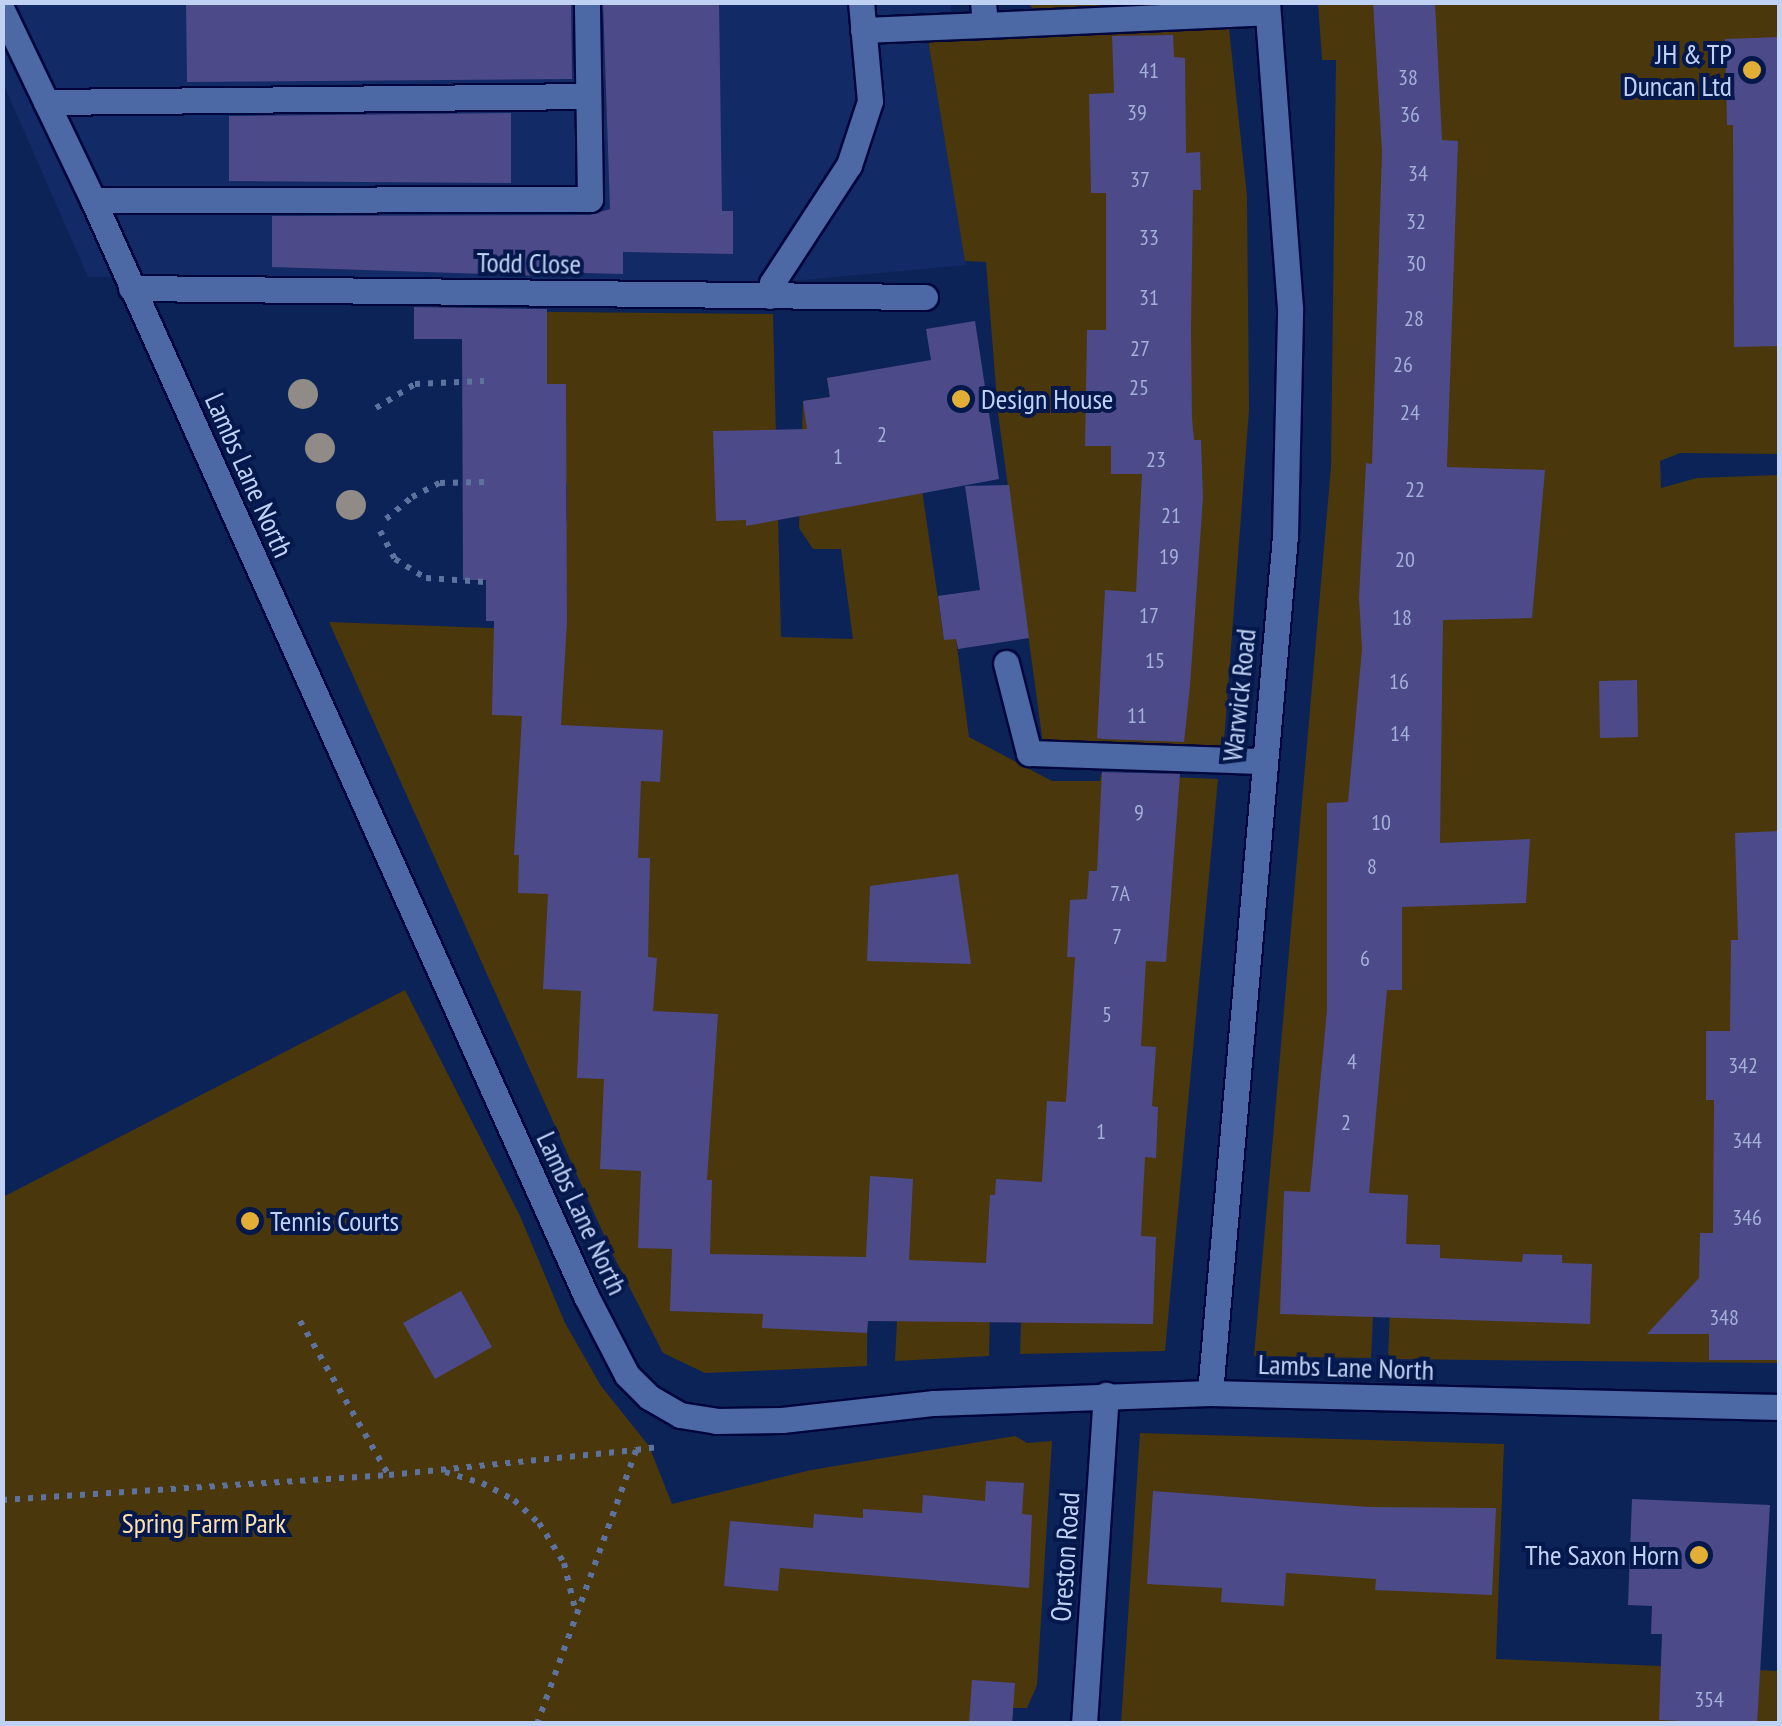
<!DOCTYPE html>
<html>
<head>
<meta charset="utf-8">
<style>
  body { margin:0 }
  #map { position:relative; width:1782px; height:1726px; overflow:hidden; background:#0c2358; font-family:"PT Sans Narrow",sans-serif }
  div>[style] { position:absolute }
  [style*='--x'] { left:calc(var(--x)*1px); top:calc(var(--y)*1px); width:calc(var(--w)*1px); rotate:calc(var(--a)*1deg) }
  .built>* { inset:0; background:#122a66 }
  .green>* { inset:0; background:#4a370c }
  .building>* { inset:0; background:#4d4a89 }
  .path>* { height:6px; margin-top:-3px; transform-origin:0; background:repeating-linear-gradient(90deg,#5e729e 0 5px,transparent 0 13px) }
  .roads { filter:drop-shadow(2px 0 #00063b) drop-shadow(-2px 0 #00063b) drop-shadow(0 2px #00063b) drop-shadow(0 -2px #00063b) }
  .lane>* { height:25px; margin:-12.5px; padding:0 12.5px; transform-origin:12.5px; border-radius:12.5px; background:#4c69a5 }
  .street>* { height:25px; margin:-12.5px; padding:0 12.5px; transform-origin:12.5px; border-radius:12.5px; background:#4c69a5 }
  .trees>* { width:30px; height:30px; margin:-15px; border-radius:50%; background:#908b86 }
  .dots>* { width:28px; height:28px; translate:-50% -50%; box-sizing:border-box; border:5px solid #04184c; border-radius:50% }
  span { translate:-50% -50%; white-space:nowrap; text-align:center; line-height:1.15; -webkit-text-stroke:8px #04184c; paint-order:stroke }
  .number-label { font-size:22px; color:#a3b0d8 }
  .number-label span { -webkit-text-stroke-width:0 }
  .poi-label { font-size:28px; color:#c0d2f3 }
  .right { translate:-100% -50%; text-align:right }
  .left { translate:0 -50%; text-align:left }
  .street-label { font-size:28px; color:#c0d2f3 }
  .park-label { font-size:28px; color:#fce0ab }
  .frame { position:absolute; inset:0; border:5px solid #c0d2f3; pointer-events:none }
</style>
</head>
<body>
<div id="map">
  <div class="built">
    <i style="clip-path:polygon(2px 3px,951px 3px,952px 38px,928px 41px,966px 265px,758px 284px,88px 277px,3px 83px)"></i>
  </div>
  <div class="green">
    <i style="clip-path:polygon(1027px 3px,1176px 3px,1036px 11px)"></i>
    <i style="clip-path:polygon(1318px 3px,1779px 3px,1779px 454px,1680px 453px,1660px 461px,1661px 488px,1697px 478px,1779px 475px,1779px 1363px,1388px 1359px,1392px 1256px,1376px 1256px,1371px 1358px,1254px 1356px,1331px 467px,1336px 60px,1322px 60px)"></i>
    <i style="clip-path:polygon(1229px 29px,1247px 196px,1249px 410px,1223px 754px,1043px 744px,998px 413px,986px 262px,965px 261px,928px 40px)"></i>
    <i style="clip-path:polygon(467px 311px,773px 314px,781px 637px,853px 639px,841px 549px,813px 549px,799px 528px,803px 401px,830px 397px,827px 378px,867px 372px,907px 389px,944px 639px,956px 639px,969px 737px,1052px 781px,1100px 781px,1101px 774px,1218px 779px,1165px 1351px,1020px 1354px,1023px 1259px,991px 1263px,989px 1356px,895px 1361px,900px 1260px,868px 1237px,867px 1366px,705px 1373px,663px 1353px,612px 1253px,329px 622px,518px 629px,518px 621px,567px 621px,567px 585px,548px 585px,567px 520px,567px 484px,548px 484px,565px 420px,566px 385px,547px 384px)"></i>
    <i style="clip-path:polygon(405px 990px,520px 1216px,565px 1323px,601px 1386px,649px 1446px,672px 1504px,811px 1470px,1015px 1436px,1027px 1443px,1052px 1441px,1037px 1685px,1027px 1708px,1013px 1708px,1012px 1723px,3px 1724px,3px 1197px)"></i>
    <i style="clip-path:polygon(1140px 1433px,1504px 1444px,1496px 1659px,1779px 1671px,1779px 1723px,1121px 1724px)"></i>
  </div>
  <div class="building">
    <i style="clip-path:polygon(186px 2px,571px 2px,572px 79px,187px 82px)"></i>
    <i style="clip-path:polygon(603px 2px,719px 2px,722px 211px,733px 211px,733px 254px,623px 252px,623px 274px,547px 272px,547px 276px,272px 267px,272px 216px,590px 215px,610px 209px)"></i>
    <i style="clip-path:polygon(1373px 2px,1435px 2px,1442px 140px,1458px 141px,1447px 467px,1545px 470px,1532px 618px,1443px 620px,1440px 843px,1530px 839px,1526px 903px,1402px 907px,1402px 990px,1387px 990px,1369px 1193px,1408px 1195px,1406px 1244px,1440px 1245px,1440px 1258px,1522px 1262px,1523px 1254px,1562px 1255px,1562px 1263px,1592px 1264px,1590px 1324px,1280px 1314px,1284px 1191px,1310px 1192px,1327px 1010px,1327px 803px,1348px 802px,1362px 649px,1359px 598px,1366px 463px,1372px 464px,1382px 152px)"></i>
    <i style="clip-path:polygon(1173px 35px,1174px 57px,1185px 58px,1186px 153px,1200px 152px,1201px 190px,1193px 190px,1191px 330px,1192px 418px,1194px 440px,1201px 440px,1203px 497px,1190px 686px,1184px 742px,1103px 739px,1097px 738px,1105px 590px,1136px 592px,1142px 474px,1111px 474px,1111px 446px,1085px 446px,1087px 330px,1106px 330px,1106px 193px,1091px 193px,1089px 94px,1114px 93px,1112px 36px)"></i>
    <i style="clip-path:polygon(1780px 37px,1780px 346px,1734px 347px,1733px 125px,1727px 125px,1725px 39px)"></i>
    <i style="clip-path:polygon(511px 113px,511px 183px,229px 181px,229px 116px)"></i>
    <i style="clip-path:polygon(414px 307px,547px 309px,547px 384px,566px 384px,567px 621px,561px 725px,663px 730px,660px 782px,641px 781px,638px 858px,650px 858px,648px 957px,657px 958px,653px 1011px,718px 1014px,707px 1180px,712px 1180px,710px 1254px,866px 1257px,870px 1176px,913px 1179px,909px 1260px,986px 1263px,990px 1195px,995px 1195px,996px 1179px,1042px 1182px,1047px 1101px,1066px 1102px,1075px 957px,1067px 957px,1070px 900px,1087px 899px,1089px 871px,1097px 871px,1102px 772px,1180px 774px,1166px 962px,1146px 961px,1141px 1046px,1156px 1047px,1152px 1106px,1158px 1107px,1156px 1158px,1145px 1157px,1141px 1236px,1156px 1237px,1153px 1324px,868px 1321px,867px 1333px,762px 1328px,763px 1314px,670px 1311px,672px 1249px,638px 1248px,641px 1171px,600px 1169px,604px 1079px,577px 1078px,581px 991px,543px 989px,548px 894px,518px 893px,519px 855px,514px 855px,522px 716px,492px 715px,494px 621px,486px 621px,486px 580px,463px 580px,462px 339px,414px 339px)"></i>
    <i style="clip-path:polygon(975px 321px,999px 479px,746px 526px,746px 520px,716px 521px,713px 431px,807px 429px,803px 401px,830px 397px,827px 378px,931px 360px,926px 329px)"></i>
    <i style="clip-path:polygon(1009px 485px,1029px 638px,958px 649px,956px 639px,944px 640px,938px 596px,980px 590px,965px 486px)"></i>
    <i style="clip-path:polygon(1637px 680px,1638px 737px,1600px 738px,1599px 681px)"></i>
    <i style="clip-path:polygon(1780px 831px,1780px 1360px,1709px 1360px,1709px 1334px,1647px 1334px,1699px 1278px,1700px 1233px,1713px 1233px,1714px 1100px,1706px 1100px,1706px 1031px,1730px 1031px,1731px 940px,1738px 940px,1735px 833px)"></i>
    <i style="clip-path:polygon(958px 874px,971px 964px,867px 961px,870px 886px)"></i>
    <i style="clip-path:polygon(461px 1291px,492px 1347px,435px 1379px,403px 1323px)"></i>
    <i style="clip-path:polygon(986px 1481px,1024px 1483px,1022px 1514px,1032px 1515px,1029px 1588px,780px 1568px,778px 1591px,724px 1586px,730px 1521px,813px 1528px,814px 1514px,863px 1518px,863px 1509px,922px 1513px,923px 1495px,985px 1501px)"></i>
    <i style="clip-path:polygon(1153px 1491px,1369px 1507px,1496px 1508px,1492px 1595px,1375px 1590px,1376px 1579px,1286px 1573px,1284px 1606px,1221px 1602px,1222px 1588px,1147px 1584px)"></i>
    <i style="clip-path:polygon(1632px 1499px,1770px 1505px,1757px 1724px,1659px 1720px,1662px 1634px,1651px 1634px,1652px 1606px,1628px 1605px)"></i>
    <i style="clip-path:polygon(972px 1680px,1015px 1683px,1012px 1724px,969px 1724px)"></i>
  </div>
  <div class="path">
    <i style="--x:376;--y:408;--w:46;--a:-31.6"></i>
    <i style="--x:415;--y:384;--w:69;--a:-2.5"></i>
    <i style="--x:386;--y:519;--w:34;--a:-40"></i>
    <i style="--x:412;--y:497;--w:31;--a:-27"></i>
    <i style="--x:440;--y:483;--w:45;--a:-1.3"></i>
    <i style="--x:380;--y:531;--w:32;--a:62"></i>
    <i style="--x:395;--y:559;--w:36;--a:32"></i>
    <i style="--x:426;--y:578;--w:60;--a:3.8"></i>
    <i style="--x:300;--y:1321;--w:177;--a:60.1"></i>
    <i style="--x:445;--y:1472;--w:39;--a:17"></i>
    <i style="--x:482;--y:1483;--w:36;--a:28"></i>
    <i style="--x:514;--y:1500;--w:34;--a:43"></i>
    <i style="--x:539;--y:1523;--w:47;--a:58"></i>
    <i style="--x:564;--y:1563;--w:51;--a:76.5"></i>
    <i style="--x:2;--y:1500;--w:388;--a:-3.7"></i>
    <i style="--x:389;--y:1475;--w:248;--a:-5.8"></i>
    <i style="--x:537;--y:1724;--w:291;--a:-70.1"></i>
    <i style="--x:636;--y:1450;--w:22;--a:-8"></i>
  </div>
  <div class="roads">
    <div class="lane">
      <i style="--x:983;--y:2;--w:23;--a:85"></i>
      <i style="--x:985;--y:25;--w:282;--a:-2.6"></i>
      <i style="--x:863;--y:30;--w:122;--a:-2.3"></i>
      <i style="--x:46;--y:102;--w:542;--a:-0.63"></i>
      <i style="--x:93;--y:200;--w:497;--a:-0.1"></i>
      <i style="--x:590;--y:199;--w:197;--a:-90.9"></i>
      <i style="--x:770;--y:296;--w:13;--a:-81"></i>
      <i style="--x:772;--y:283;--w:141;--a:-56.9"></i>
      <i style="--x:849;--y:165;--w:67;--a:-71.8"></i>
      <i style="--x:870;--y:101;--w:99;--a:-95.2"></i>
      <i style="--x:1006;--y:663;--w:93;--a:75.7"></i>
      <i style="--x:1029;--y:753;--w:233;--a:2"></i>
    </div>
    <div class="street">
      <i style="--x:2;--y:10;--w:211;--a:64.4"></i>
      <i style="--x:93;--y:200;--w:1202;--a:65.78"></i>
      <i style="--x:586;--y:1296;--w:89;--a:62.6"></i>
      <i style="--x:627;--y:1375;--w:31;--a:45"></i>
      <i style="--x:649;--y:1397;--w:36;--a:30"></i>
      <i style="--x:680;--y:1415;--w:36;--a:9"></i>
      <i style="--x:716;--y:1421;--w:66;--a:-0.9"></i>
      <i style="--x:782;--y:1420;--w:153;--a:-6.4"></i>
      <i style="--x:934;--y:1403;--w:276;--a:-2.1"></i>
      <i style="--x:1210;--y:1393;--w:570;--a:1.41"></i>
      <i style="--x:131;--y:288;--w:794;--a:0.65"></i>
      <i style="--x:1210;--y:1393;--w:860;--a:-85"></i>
      <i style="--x:1285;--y:536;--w:228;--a:-88.7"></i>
      <i style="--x:1290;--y:308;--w:307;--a:-94.3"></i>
      <i style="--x:1084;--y:1724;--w:330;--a:-86.2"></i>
    </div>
  </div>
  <div class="trees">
    <i style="left:303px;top:394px"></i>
    <i style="left:320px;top:448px"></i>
    <i style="left:351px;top:505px"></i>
  </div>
  <div class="dots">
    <i style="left:1752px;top:70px;background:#e3ae35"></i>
    <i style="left:961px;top:399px;background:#e3ae35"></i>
    <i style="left:250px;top:1221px;background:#e3ae35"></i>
    <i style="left:1699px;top:1555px;background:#e3ae35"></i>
  </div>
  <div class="number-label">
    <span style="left:1149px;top:71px">41</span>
    <span style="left:1408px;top:78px">38</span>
    <span style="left:1137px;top:113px">39</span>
    <span style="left:1410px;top:115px">36</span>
    <span style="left:1418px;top:174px">34</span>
    <span style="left:1140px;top:180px">37</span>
    <span style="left:1416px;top:222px">32</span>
    <span style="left:1149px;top:238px">33</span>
    <span style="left:1416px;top:264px">30</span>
    <span style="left:1149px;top:298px">31</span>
    <span style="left:1414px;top:319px">28</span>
    <span style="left:1140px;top:349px">27</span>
    <span style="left:1403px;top:365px">26</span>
    <span style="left:1139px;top:388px">25</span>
    <span style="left:1410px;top:413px">24</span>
    <span style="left:882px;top:435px">2</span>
    <span style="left:838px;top:457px">1</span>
    <span style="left:1156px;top:460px">23</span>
    <span style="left:1415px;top:490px">22</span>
    <span style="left:1171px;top:516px">21</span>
    <span style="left:1169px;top:557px">19</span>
    <span style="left:1405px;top:560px">20</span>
    <span style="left:1149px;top:616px">17</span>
    <span style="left:1402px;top:618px">18</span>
    <span style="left:1155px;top:661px">15</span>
    <span style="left:1399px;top:682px">16</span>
    <span style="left:1137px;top:716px">11</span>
    <span style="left:1400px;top:734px">14</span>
    <span style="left:1139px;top:813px">9</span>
    <span style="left:1381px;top:823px">10</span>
    <span style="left:1372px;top:867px">8</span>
    <span style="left:1120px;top:894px">7A</span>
    <span style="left:1117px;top:937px">7</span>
    <span style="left:1365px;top:959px">6</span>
    <span style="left:1107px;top:1015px">5</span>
    <span style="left:1352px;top:1062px">4</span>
    <span style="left:1743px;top:1066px">342</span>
    <span style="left:1346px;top:1123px">2</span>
    <span style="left:1101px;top:1132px">1</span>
    <span style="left:1747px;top:1141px">344</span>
    <span style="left:1747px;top:1218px">346</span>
    <span style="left:1724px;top:1318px">348</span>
    <span style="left:1709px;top:1700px">354</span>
  </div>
  <div class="poi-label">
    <span class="right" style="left:1732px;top:70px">JH &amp; TP<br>Duncan Ltd</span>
    <span class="left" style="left:981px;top:399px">Design House</span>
    <span class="left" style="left:270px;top:1221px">Tennis Courts</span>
    <span class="right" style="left:1679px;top:1555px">The Saxon Horn</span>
  </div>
  <div class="street-label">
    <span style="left:529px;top:263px;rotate:1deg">Todd Close</span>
    <span style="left:249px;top:475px;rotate:66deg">Lambs Lane North</span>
    <span style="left:1239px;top:695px;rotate:-84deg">Warwick Road</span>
    <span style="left:582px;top:1213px;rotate:65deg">Lambs Lane North</span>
    <span style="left:1346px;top:1367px;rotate:2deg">Lambs Lane North</span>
    <span style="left:1065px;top:1557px;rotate:-86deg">Oreston Road</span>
  </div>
  <div class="park-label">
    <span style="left:204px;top:1523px">Spring Farm Park</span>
  </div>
  <div class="frame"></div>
</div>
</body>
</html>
